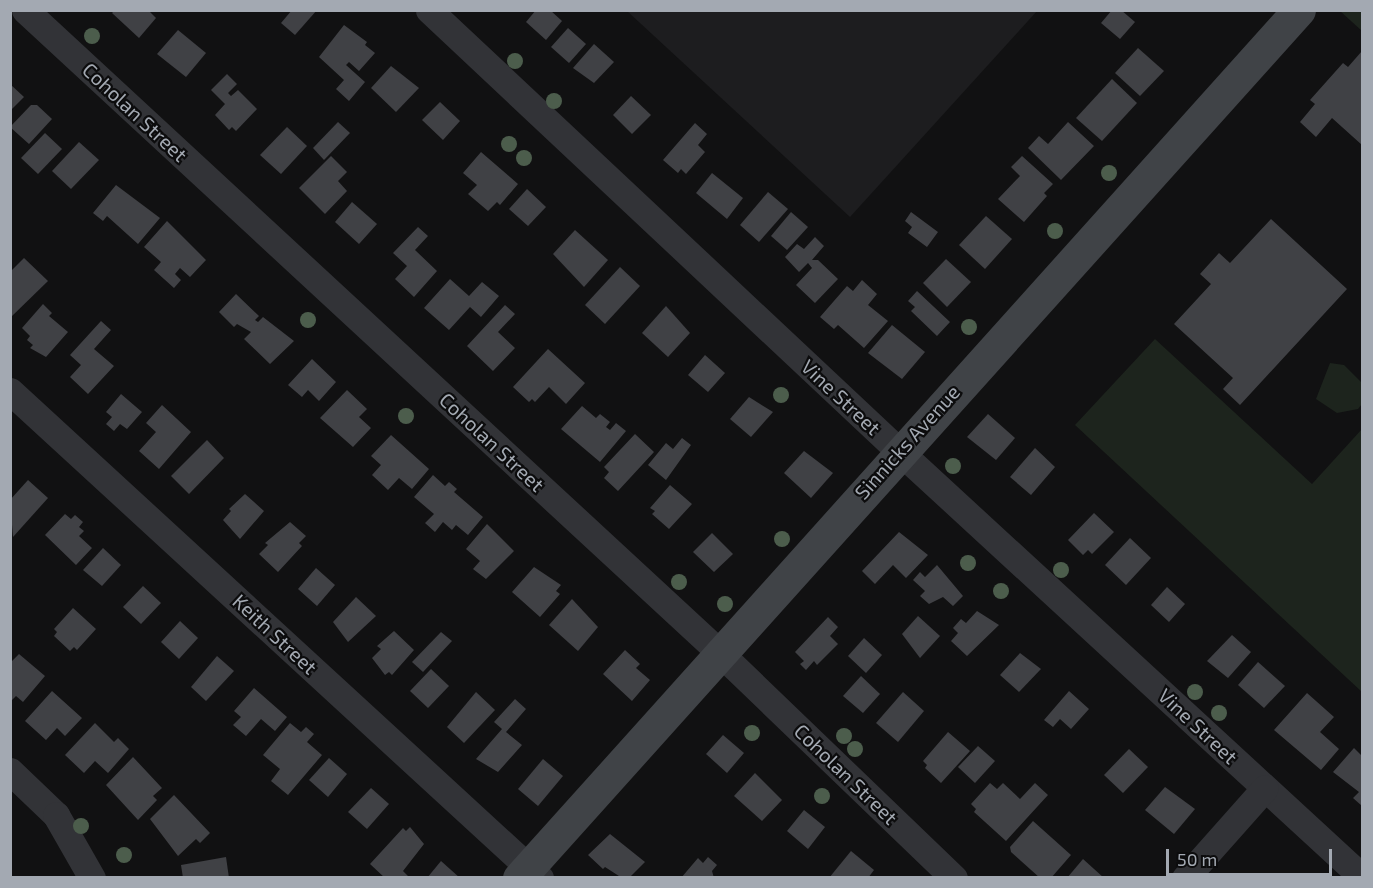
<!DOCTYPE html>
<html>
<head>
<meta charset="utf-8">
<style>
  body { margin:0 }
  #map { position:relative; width:1373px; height:888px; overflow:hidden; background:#111112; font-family:"Exo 2",sans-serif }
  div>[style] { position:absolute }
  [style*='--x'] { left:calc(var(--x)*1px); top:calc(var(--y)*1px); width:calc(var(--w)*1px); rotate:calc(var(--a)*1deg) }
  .built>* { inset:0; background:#1d1d1f }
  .green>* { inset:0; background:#1d241d }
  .building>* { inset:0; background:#404145 }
  .street>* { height:27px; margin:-13.5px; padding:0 13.5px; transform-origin:13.5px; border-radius:13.5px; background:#323337 }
  .secondary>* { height:33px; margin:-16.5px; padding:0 16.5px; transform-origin:16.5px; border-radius:16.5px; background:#404347 }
  .trees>* { width:16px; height:16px; margin:-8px; border-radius:50%; background:#4c5d4c }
  span { translate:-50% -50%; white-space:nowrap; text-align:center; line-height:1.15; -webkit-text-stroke:4.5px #0c0c0d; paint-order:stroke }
  .street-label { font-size:20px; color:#a3a9b2 }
  .frame { position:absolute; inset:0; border:12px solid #a3a9b2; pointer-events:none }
  .scale { position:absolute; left:1166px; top:849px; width:166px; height:27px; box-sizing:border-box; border:3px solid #a3a9b2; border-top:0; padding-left:8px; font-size:18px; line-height:21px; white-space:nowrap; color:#a3a9b2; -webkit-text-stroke:4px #0c0c0d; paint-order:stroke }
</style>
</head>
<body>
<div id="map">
  <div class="built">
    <i style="clip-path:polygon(627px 11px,1037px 11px,850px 217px)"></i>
  </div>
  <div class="green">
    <i style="clip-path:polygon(1340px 11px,1362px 11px,1362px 31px)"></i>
    <i style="clip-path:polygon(1155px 339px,1312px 484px,1362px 429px,1362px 692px,1075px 425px)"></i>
    <i style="clip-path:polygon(1330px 363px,1344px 365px,1362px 383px,1362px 404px,1358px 409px,1337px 413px,1316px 399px)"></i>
  </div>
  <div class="building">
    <i style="clip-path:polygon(115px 10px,148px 10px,156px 18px,139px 38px,112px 13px)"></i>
    <i style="clip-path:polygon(292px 10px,317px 10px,295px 35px,281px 23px)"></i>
    <i style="clip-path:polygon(536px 10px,550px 10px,562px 21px,546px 40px,526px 22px)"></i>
    <i style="clip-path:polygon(1112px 10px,1121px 10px,1135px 22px,1120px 39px,1101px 23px)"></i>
    <i style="clip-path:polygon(344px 25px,367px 42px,365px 45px,375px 53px,359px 71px,349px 62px,346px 65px,365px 82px,349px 101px,336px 89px,344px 80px,319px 57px)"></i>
    <i style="clip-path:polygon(568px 28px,586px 44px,569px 63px,551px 47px)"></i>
    <i style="clip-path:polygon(178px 30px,206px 53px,186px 77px,157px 54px)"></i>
    <i style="clip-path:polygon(594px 44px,614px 62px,594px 83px,573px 68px)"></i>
    <i style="clip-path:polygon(1138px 48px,1164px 71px,1140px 96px,1115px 73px)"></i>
    <i style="clip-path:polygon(1362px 51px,1362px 145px,1332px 118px,1316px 137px,1300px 122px,1315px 104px,1310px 100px,1343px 63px,1348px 67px)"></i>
    <i style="clip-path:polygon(391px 66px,419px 88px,396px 112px,371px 88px)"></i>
    <i style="clip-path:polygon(227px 74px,237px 84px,228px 93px,231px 96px,238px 90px,257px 109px,236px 131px,232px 127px,229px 130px,215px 115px,225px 104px,211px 90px)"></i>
    <i style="clip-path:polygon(1112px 79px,1137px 103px,1102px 141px,1076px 118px)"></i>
    <i style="clip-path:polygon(10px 84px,24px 97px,10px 111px)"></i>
    <i style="clip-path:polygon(631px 96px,651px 115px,632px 134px,613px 115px)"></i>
    <i style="clip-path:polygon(440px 102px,460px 121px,443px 140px,422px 120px)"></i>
    <i style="clip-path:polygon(31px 105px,37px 105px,52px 119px,29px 144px,10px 127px)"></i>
    <i style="clip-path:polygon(338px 122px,350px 133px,324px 160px,313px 148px)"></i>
    <i style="clip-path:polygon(1068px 122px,1094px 146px,1061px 180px,1028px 148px,1039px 136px,1048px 144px)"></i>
    <i style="clip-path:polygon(695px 123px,707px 134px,698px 145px,705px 152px,686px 174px,681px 169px,678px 173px,663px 160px)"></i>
    <i style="clip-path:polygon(287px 127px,307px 146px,281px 174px,260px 155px)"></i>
    <i style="clip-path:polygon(45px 133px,62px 149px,38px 174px,21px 158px)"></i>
    <i style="clip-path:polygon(79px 142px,99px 160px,71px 189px,52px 171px)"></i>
    <i style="clip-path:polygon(481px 152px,518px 184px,500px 205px,497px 202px,488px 211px,468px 194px,477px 185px,463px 173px)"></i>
    <i style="clip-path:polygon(331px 156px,347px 172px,338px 181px,347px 191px,325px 214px,299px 188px)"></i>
    <i style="clip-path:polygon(1022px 156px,1053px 184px,1044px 193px,1047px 196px,1024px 222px,998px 199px,1020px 176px,1011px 167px)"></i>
    <i style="clip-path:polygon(712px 173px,743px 198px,727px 219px,696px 193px)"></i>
    <i style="clip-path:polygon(116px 185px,160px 218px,138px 244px,107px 216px,103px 221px,93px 213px)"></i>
    <i style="clip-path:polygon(527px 189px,546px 207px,528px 226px,509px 209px)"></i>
    <i style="clip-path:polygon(768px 192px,788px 209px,759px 242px,740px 225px)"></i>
    <i style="clip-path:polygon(352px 202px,377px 224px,359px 244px,335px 222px)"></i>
    <i style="clip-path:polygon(791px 212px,808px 227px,787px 250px,771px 236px)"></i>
    <i style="clip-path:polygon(911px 212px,938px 232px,927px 247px,908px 233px,912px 227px,905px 221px)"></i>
    <i style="clip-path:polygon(986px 216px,1012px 239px,985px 269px,959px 245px)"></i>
    <i style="clip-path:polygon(1271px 219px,1347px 289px,1240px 405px,1223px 389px,1233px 378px,1174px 324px,1211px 284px,1200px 274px,1219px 253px,1230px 263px)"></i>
    <i style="clip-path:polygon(167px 221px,206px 260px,190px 277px,180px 268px,175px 274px,181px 280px,174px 288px,154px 270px,161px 262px,144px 247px)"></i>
    <i style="clip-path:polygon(418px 227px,428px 236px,415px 250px,437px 271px,414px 297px,395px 279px,407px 266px,393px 253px)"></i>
    <i style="clip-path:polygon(575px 230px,608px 260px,584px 287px,553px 254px)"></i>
    <i style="clip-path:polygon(815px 237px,824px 246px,812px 260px,818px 260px,838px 279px,815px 303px,796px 285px,812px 268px,808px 263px,799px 272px,785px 257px,797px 244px,804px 249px)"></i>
    <i style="clip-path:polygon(24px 258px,48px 281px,10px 318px,10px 272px)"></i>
    <i style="clip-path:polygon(946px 259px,971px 282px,947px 307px,923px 283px)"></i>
    <i style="clip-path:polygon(620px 267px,640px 286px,605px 324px,585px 305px)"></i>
    <i style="clip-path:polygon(450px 279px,469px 296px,482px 282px,499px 296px,481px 317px,470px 307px,449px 330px,424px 308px)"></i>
    <i style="clip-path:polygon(862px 280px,877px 294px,868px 305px,888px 321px,864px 348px,838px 325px,834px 329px,820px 317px,847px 286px,853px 291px)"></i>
    <i style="clip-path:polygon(917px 291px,950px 322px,937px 336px,911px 311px,915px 307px,908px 301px)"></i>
    <i style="clip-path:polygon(236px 294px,259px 316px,255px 320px,258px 322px,263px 317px,294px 341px,270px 364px,244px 339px,251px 332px,237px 324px,234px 327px,219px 312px)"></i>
    <i style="clip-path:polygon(43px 304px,52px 313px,49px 316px,68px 332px,46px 357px,30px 348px,33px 345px,27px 340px,30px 336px,22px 328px)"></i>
    <i style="clip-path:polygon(505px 305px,515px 314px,498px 332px,515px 348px,493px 371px,467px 346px)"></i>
    <i style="clip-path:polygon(666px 306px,690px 333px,668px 357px,642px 333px)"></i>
    <i style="clip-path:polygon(101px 321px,111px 330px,94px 349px,114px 366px,88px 394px,70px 377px,81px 365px,70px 355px)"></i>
    <i style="clip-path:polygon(892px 325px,925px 352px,902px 379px,868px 353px)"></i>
    <i style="clip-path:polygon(548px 349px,585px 383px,566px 404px,549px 387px,535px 402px,532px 399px,529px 402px,513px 387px)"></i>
    <i style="clip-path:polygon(705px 355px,725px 373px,708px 392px,688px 375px)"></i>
    <i style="clip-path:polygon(312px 359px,336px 382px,319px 401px,308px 390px,302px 397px,288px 385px)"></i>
    <i style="clip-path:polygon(347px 390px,367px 409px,359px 417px,371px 428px,353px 447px,320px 418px)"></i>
    <i style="clip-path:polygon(121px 394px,142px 412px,127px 429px,120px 424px,114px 431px,106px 424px,112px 417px,106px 412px)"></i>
    <i style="clip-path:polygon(749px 397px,773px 412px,751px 437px,730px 419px)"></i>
    <i style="clip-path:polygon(162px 405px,191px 432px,159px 469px,139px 451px,156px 432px,146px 423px)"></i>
    <i style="clip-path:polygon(582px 406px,596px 418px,600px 414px,610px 422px,606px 427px,610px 430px,616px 423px,626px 431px,600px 462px,561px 429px)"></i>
    <i style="clip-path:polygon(988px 414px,1015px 438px,996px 460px,967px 437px)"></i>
    <i style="clip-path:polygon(635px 434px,654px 452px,618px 491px,604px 478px,609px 472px,604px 467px)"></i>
    <i style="clip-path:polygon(391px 435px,429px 469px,412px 489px,399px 478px,388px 490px,372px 475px,381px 465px,371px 456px)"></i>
    <i style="clip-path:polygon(682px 438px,691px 445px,666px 480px,648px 465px,666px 443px,673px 449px)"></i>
    <i style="clip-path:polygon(207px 440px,224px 458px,189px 494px,171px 476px)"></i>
    <i style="clip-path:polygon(1035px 448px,1055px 467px,1031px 495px,1010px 477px)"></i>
    <i style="clip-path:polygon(804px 451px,833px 473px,811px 498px,784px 473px)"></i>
    <i style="clip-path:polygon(433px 475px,445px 486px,449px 482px,457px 489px,454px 492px,483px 517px,468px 535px,456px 525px,452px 530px,443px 522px,435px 532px,425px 523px,434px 514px,414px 497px)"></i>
    <i style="clip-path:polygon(28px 480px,48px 498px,13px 537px,10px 500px)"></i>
    <i style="clip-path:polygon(670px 485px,692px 504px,669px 529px,652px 514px,655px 511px,650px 508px)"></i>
    <i style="clip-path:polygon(245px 494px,264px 511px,240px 539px,223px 520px,231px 511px,229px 509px)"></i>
    <i style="clip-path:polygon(1094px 513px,1114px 532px,1092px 554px,1088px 550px,1083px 555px,1068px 540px)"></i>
    <i style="clip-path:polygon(65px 514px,71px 519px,75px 515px,83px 522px,79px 527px,84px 531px,79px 536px,92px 548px,76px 565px,45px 535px)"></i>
    <i style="clip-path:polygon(290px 522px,306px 536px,299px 543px,302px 546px,278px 572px,259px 554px,268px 545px,265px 543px)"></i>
    <i style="clip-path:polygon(487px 524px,514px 551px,486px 579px,473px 569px,480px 561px,466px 549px)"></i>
    <i style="clip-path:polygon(899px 532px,928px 555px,906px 578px,893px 565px,875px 584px,862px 571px)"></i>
    <i style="clip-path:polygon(712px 533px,733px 554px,714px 572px,693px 552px)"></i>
    <i style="clip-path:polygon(1130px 538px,1151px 558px,1126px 585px,1105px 565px)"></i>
    <i style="clip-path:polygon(103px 548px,121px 565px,102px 586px,83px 570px)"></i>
    <i style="clip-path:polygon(937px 565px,963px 596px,953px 606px,943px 597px,929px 604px,920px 596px,925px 591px,913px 580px,920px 572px,925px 577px)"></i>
    <i style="clip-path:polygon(534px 567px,561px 585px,556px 591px,560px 594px,540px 617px,512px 592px)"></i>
    <i style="clip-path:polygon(316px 568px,335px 585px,317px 606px,298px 589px)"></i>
    <i style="clip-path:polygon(143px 586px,161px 603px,141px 624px,123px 607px)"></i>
    <i style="clip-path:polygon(1167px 587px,1185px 604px,1169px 622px,1151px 605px)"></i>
    <i style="clip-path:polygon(356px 597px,376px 616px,348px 642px,333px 622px)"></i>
    <i style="clip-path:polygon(572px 599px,598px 627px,578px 651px,549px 625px)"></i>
    <i style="clip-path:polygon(73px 608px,96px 629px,77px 650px,74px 647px,70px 651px,54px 636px,57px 632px,54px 629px)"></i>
    <i style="clip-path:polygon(977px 611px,999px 625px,967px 656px,951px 641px,958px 633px,953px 628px,961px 619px,966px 623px)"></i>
    <i style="clip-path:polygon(918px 616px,940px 636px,920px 658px,902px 634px)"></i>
    <i style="clip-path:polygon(828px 617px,838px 627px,830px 636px,838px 644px,817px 665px,814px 661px,806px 670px,800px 664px,804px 661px,795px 652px)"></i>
    <i style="clip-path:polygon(180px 621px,198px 638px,179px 659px,161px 642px)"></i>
    <i style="clip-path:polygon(394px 631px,414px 650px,392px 675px,389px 672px,385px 675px,372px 658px,381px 649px,377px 646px)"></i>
    <i style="clip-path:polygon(441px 632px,452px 641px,423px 672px,412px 662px)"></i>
    <i style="clip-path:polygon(1232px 635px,1251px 652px,1228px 678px,1207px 661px)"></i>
    <i style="clip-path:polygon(864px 638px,882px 655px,866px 673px,848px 656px)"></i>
    <i style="clip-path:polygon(625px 650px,640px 664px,636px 668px,650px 680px,632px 701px,603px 674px)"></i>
    <i style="clip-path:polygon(1020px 653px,1041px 669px,1019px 692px,1000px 675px)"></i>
    <i style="clip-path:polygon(19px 654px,45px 676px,23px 702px,16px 696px,10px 702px,10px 663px)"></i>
    <i style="clip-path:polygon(217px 656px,234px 671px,206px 701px,191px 687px)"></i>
    <i style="clip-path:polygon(1258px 662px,1285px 686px,1264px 708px,1238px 685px)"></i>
    <i style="clip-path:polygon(431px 669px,449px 686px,428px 708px,410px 691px)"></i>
    <i style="clip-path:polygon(861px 676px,880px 694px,863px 713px,843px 696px)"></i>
    <i style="clip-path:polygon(254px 688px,287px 717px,275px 731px,261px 719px,246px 736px,233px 725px,241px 717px,234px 711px)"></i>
    <i style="clip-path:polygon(52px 691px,82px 718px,65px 736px,57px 728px,46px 740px,25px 721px)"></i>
    <i style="clip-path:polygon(1069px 691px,1089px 709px,1071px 729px,1060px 719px,1053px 727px,1044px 720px)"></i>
    <i style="clip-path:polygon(476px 692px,495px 710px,464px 743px,447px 727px)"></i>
    <i style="clip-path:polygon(903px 692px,924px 711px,898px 742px,876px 723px)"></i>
    <i style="clip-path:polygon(1307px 693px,1334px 717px,1320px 732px,1339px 749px,1321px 770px,1274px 730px)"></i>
    <i style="clip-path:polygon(515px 699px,526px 709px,506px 732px,522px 745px,498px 772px,476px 759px,502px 729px,494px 722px)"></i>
    <i style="clip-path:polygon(95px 723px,114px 742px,118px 738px,129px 749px,108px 773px,95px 761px,84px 773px,65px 755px)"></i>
    <i style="clip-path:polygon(290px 723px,301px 732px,306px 727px,314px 734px,307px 742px,322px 755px,288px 795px,271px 781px,280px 769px,263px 755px)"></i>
    <i style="clip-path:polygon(948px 732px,970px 751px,941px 783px,925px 768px,927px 765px,923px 761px)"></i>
    <i style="clip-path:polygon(723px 735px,744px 753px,727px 773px,706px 754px)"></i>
    <i style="clip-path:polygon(978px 746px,995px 761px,975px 783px,958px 767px)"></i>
    <i style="clip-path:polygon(1354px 748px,1362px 756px,1362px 806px,1353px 798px,1359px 792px,1333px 772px)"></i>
    <i style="clip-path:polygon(1129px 749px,1148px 767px,1123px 793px,1104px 775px)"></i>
    <i style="clip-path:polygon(133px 757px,162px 788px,153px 796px,157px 800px,138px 820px,106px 785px)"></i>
    <i style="clip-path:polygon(329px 758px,347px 774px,328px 797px,309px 780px)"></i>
    <i style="clip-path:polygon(543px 759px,563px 776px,538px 806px,518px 789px)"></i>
    <i style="clip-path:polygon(755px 773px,782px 800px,762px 821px,734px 796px)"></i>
    <i style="clip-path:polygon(990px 783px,997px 789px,1003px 783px,1020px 799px,1035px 783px,1048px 795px,1006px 841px,974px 812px,976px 809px,971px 804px)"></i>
    <i style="clip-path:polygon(1165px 787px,1195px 809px,1174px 834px,1145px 810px)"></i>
    <i style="clip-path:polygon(371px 788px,389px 804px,367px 829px,348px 812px)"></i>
    <i style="clip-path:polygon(174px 795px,210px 833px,200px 843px,196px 839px,178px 856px,150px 819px)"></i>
    <i style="clip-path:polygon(804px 810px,825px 827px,808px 849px,787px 831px)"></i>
    <i style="clip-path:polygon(1033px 821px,1071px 855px,1051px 878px,1040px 878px,1011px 852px,1010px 847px)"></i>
    <i style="clip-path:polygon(410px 827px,424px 844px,403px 871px,410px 878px,385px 878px,370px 864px,403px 828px,406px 831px)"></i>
    <i style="clip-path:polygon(610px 834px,645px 862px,629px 878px,622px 878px,605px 867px,603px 869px,588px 855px)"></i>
    <i style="clip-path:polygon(851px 851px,874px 870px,868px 878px,829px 878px)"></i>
    <i style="clip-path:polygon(226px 857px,229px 878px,183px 878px,181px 865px)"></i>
    <i style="clip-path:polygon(708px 857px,717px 865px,712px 871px,714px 878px,681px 878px,698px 858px,703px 863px)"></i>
    <i style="clip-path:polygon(1083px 859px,1104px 878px,1067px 878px)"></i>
    <i style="clip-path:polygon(441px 861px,460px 878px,427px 878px)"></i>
  </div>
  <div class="street">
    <i style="--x:25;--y:10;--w:945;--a:42.77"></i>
    <i style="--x:719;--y:652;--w:326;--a:43.9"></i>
    <i style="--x:429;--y:10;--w:645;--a:43.18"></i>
    <i style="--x:899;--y:451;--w:629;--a:42.62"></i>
    <i style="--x:10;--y:391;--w:720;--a:42.58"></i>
    <i style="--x:10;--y:771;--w:64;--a:43.7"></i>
    <i style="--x:56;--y:815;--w:73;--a:60.3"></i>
    <i style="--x:1185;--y:878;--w:120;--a:-48.4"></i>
  </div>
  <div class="secondary">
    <i style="--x:519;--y:878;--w:1167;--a:-48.06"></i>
  </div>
  <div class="trees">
    <i style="left:92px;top:36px"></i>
    <i style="left:515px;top:61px"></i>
    <i style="left:554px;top:101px"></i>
    <i style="left:509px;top:144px"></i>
    <i style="left:524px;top:158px"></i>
    <i style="left:1109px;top:173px"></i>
    <i style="left:1055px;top:231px"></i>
    <i style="left:308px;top:320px"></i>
    <i style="left:969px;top:327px"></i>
    <i style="left:781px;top:395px"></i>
    <i style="left:406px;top:416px"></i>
    <i style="left:953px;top:466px"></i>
    <i style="left:782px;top:539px"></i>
    <i style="left:968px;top:563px"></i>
    <i style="left:1061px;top:570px"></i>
    <i style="left:679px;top:582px"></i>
    <i style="left:1001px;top:591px"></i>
    <i style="left:725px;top:604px"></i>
    <i style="left:1195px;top:692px"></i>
    <i style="left:1219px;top:713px"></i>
    <i style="left:752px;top:733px"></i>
    <i style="left:844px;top:736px"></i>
    <i style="left:855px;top:749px"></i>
    <i style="left:822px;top:796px"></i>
    <i style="left:81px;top:826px"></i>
    <i style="left:124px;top:855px"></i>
  </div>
  <div class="street-label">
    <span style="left:135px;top:112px;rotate:43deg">Coholan Street</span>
    <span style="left:841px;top:397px;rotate:43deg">Vine Street</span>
    <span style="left:492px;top:442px;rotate:43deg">Coholan Street</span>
    <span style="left:907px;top:442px;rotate:-48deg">Sinnicks Avenue</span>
    <span style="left:275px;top:634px;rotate:43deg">Keith Street</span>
    <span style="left:1198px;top:726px;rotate:43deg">Vine Street</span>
    <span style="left:846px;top:774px;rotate:44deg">Coholan Street</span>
  </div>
  <div class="frame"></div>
  <div class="scale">50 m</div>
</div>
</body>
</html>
